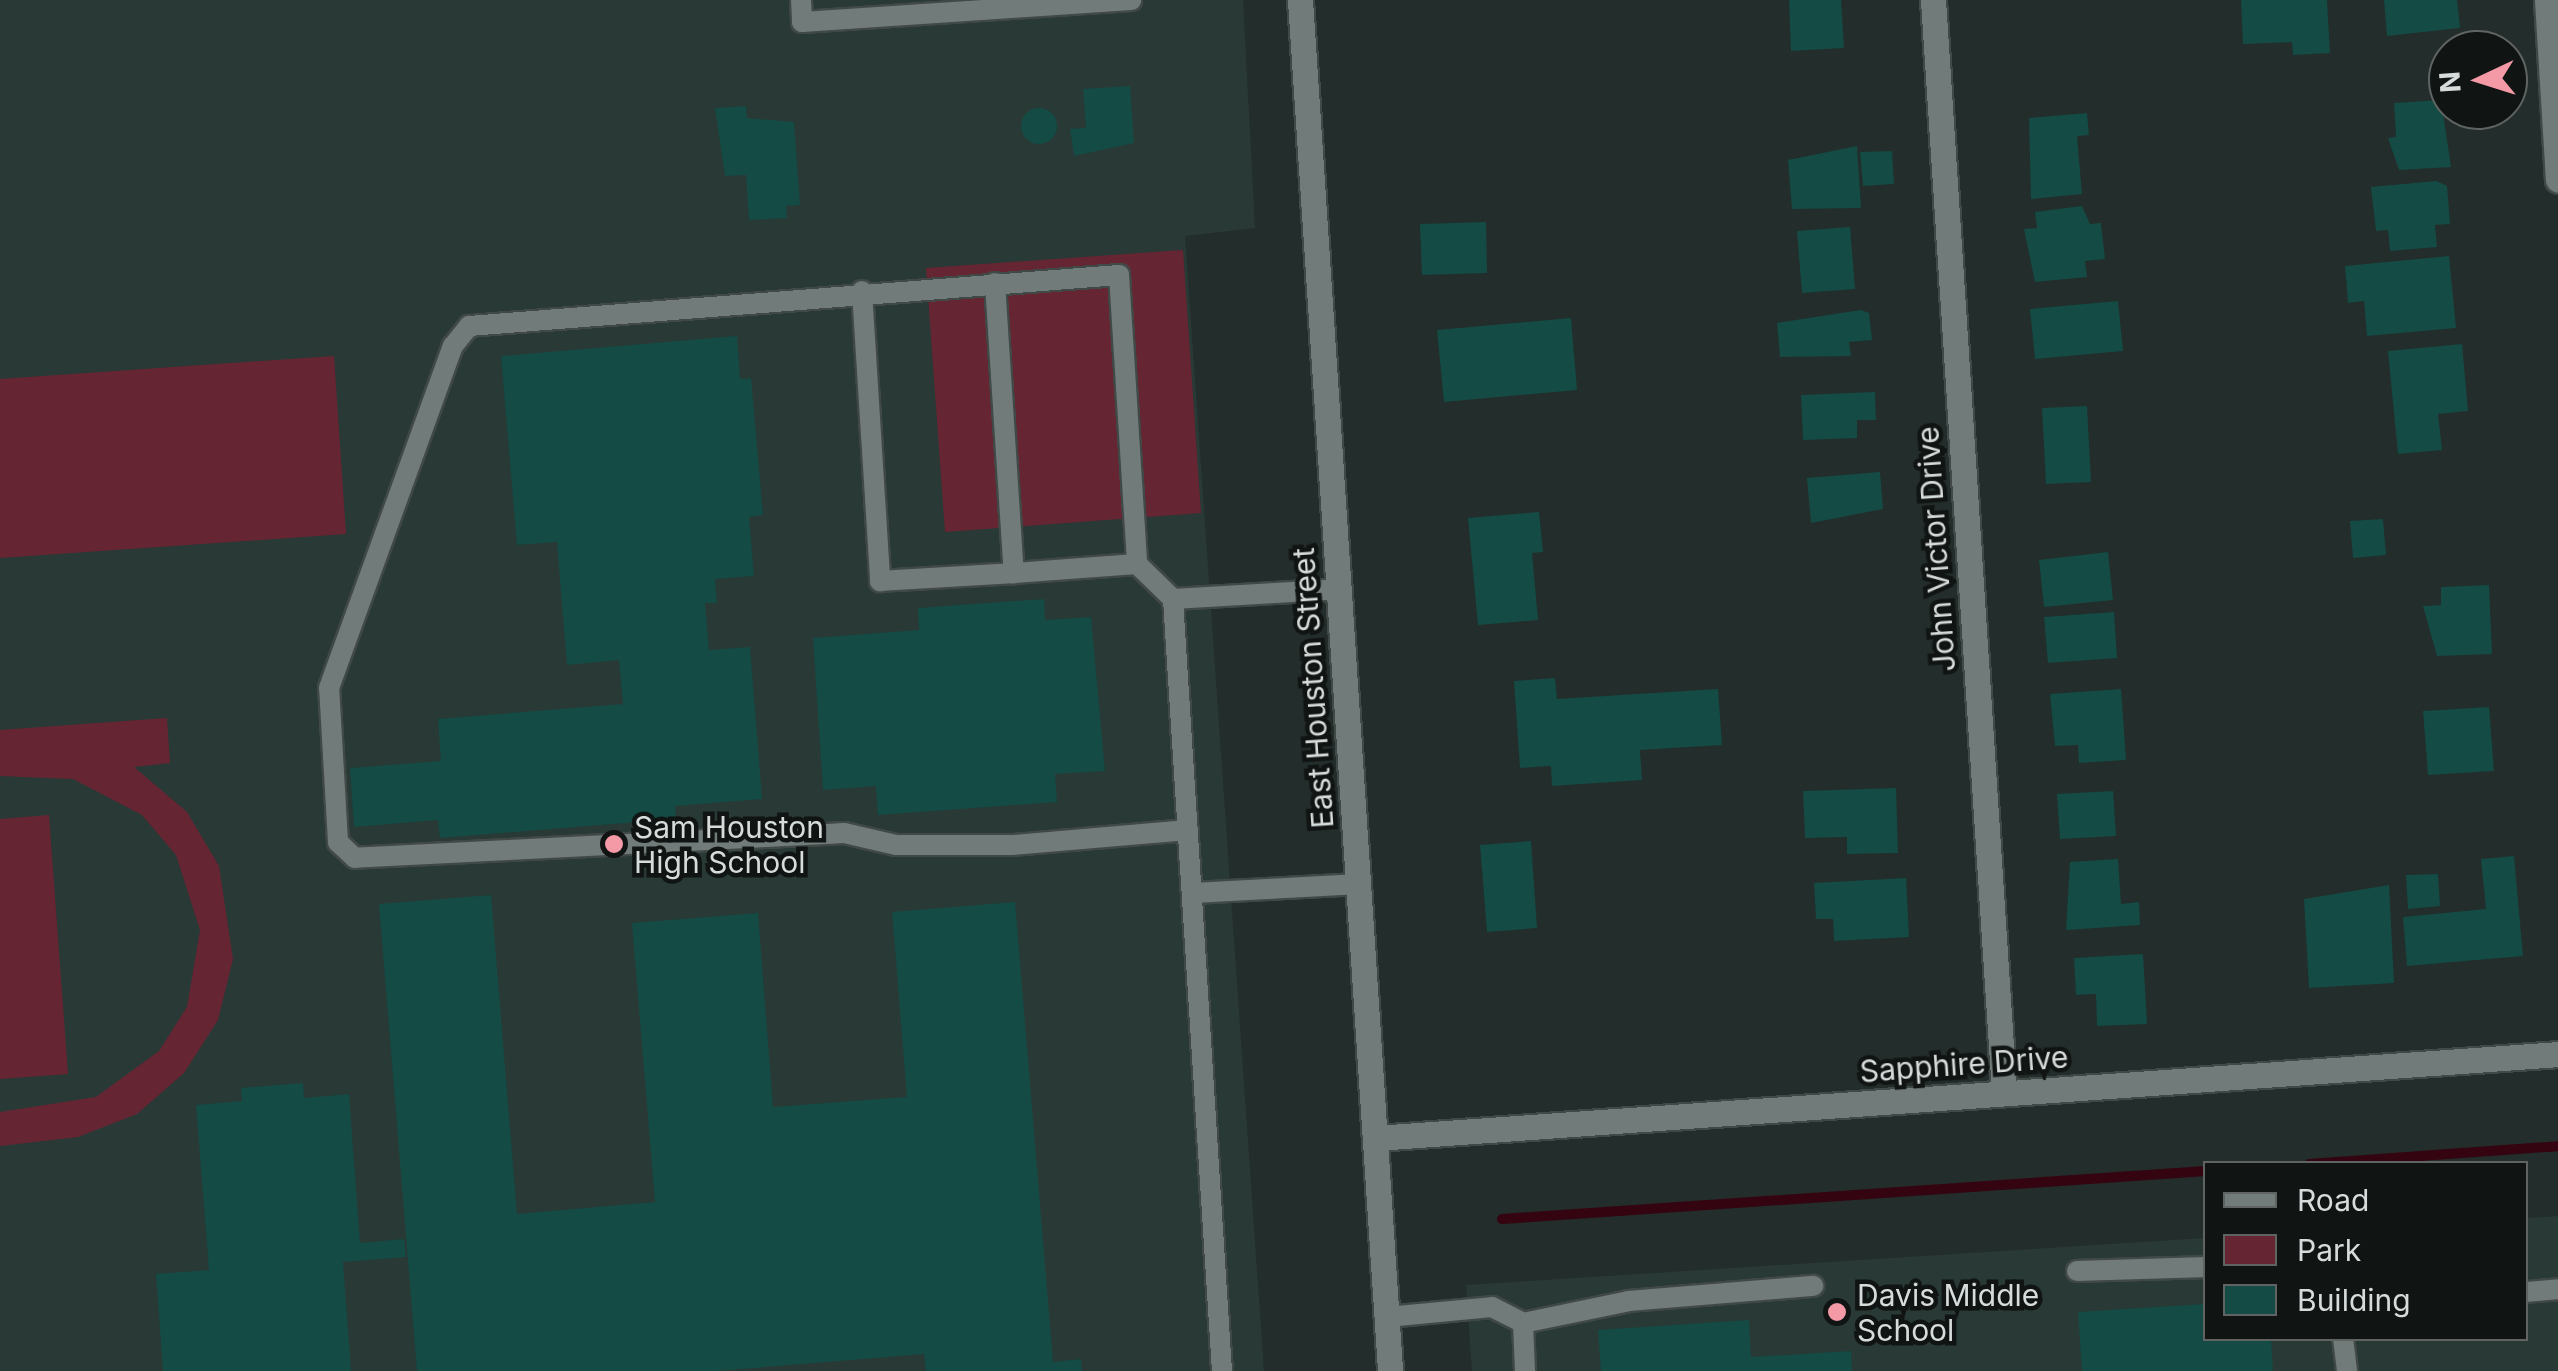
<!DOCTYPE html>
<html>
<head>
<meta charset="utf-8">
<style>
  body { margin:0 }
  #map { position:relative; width:2558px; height:1371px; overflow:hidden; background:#232d2b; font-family:Inter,sans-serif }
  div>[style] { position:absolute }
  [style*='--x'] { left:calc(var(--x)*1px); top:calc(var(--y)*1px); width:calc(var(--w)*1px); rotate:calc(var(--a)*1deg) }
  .built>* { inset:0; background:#293936 }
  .green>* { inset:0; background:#662532 }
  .stream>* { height:10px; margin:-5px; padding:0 5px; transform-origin:5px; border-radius:5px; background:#340410 }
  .building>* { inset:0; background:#144b44 }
  .round { border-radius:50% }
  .roads { filter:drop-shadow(2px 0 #414947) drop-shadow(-2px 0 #414947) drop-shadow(0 2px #414947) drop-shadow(0 -2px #414947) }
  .service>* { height:20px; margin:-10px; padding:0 10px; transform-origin:10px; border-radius:10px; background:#717c7a }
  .minor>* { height:25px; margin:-12.5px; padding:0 12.5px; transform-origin:12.5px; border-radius:12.5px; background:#717c7a }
  .secondary>* { height:25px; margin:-12.5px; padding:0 12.5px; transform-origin:12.5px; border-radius:12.5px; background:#717c7a }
  .dots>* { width:28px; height:28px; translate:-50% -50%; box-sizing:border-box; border:5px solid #101413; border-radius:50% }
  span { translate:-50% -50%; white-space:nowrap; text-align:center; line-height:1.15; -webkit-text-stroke:9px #101413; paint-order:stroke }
  .street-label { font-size:30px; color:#d6dcdb }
  .poi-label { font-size:30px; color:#d6dcdb }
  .left { translate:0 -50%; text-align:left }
  .legend { position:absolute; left:2203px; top:1161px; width:325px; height:180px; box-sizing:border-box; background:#101413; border:2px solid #5f6463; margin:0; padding:12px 18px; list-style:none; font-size:30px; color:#d6dcdb }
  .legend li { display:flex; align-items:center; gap:20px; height:50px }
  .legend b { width:50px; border:2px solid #5f6463 }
  .north { position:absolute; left:2428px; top:30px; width:100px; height:100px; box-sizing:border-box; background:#101413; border:2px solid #5f6463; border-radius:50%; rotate:266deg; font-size:28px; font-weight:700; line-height:40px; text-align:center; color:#d6dcdb }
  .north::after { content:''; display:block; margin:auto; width:35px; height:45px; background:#f49aa6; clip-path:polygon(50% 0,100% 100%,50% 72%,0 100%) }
</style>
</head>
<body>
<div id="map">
  <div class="built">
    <i style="clip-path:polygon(0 0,1243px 0,1255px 228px,1185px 236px,1264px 1371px,0 1371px)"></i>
    <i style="clip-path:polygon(2558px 1216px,2558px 1371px,1472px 1371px,1466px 1285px,2205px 1238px,2206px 1338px,2526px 1338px,2526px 1218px)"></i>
  </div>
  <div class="green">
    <i style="clip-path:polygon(1183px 250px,1201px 513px,945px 532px,926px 268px)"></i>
    <i style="clip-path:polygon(334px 356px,346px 534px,0 558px,0 379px)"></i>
    <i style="clip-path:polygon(167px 718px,170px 763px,134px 767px,187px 812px,219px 866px,233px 959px,218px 1020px,184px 1073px,137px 1114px,78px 1137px,0 1146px,0 1112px,96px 1097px,159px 1051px,187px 1007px,200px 930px,176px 855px,142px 815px,73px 779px,0 776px,0 730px)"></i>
    <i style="clip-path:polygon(49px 815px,68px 1074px,0 1079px,0 819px)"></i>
  </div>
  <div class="stream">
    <i style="--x:2309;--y:1164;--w:250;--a:-4.1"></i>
    <i style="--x:1502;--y:1219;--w:706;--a:-3.9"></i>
  </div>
  <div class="building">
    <i style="clip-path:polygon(1789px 0,1841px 0,1844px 48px,1791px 51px)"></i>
    <i style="clip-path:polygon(2241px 0,2327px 0,2330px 53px,2293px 55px,2292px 42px,2243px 44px)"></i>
    <i style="clip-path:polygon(2384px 0,2457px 0,2460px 28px,2387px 36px)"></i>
    <i style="clip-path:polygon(1130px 86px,1134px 143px,1074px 156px,1070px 129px,1086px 128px,1083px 89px)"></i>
    <i style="clip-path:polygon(2441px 100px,2451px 167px,2399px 170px,2388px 138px,2396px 137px,2394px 103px)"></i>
    <i style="clip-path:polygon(746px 106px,747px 118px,794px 122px,800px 205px,786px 206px,787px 218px,749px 220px,746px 175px,725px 176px,715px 108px)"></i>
    <i class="round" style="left:1021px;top:108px;width:36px;height:36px"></i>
    <i style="clip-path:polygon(2087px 113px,2089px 135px,2077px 136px,2082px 194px,2031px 199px,2029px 118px)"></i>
    <i style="clip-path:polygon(1857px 146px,1861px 208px,1792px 209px,1788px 160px)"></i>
    <i style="clip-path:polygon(1892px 151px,1894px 184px,1863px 186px,1860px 152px)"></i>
    <i style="clip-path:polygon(2436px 181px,2447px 186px,2450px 224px,2435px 225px,2437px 247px,2390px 251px,2388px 230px,2376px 231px,2371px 187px)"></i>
    <i style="clip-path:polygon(2082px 206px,2090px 224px,2101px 223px,2105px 259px,2085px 261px,2087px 277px,2035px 282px,2024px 229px,2037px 228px,2035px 212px)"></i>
    <i style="clip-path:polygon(1486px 222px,1487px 273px,1422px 275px,1420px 224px)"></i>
    <i style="clip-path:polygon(1850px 227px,1855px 289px,1802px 293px,1797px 231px)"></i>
    <i style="clip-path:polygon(2449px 256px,2456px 328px,2367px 336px,2364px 301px,2348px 303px,2345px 266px)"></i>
    <i style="clip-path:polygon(2118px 301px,2123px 351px,2035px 359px,2030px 309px)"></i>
    <i style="clip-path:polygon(1861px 310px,1869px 313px,1872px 340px,1849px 342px,1851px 356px,1780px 357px,1777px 323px)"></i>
    <i style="clip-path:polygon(1571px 318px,1577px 390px,1444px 402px,1437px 330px)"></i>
    <i style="clip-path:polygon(737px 336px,740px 379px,751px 378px,763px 515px,749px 517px,754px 576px,715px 579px,717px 603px,705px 603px,709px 650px,750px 647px,762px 799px,675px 806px,676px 819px,440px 838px,438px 820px,354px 827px,350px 768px,441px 761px,438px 719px,623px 704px,619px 660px,567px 665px,557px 542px,517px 545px,501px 356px)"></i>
    <i style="clip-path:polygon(2462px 344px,2468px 411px,2438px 414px,2442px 450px,2398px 454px,2388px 351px)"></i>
    <i style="clip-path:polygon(1875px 392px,1876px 420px,1857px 420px,1857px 438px,1803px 440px,1801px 395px)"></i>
    <i style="clip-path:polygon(2087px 406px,2091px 482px,2046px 484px,2042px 408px)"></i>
    <i style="clip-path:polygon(1880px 472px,1883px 509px,1811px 523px,1807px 478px)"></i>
    <i style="clip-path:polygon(1539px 512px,1543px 552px,1532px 553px,1538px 620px,1478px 625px,1468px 518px)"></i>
    <i style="clip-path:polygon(2383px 519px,2386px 555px,2353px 558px,2350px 521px)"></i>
    <i style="clip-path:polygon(2108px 552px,2113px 600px,2044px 607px,2039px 560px)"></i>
    <i style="clip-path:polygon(2489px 585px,2492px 654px,2437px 656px,2423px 606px,2441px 605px,2441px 587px)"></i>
    <i style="clip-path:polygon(1044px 599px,1045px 620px,1091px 617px,1105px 771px,1055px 774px,1057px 802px,878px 815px,876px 786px,823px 790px,813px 638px,919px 630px,918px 608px)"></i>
    <i style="clip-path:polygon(2114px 612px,2117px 658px,2048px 663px,2044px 617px)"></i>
    <i style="clip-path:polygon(1555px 678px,1557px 699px,1718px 689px,1722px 745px,1640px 750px,1642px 780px,1552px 786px,1551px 766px,1520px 768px,1514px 681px)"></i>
    <i style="clip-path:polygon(2121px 689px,2126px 760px,2079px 763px,2078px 745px,2055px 746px,2050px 694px)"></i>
    <i style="clip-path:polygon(2489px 707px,2494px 771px,2428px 775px,2423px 711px)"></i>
    <i style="clip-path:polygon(1896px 788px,1898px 853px,1847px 854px,1847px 837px,1805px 838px,1803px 791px)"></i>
    <i style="clip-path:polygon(2113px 791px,2116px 836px,2060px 839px,2057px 794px)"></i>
    <i style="clip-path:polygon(1531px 841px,1537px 928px,1487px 932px,1480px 845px)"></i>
    <i style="clip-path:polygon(2514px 856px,2523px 956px,2407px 966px,2403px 917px,2486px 909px,2481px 859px)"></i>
    <i style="clip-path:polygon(2118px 859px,2121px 904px,2139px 902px,2140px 925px,2066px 930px,2070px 862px)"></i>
    <i style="clip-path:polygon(2438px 874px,2440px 906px,2408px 909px,2406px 875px)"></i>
    <i style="clip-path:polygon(1906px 878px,1909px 937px,1834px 941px,1833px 919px,1816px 919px,1814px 883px)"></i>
    <i style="clip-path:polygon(2389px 885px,2394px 983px,2309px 988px,2304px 899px)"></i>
    <i style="clip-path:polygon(491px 895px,517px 1214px,655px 1202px,632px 923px,758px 913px,773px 1107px,907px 1097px,892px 912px,1015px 902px,1053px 1362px,1081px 1359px,1082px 1371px,926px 1371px,924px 1354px,717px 1371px,417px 1371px,379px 904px)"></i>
    <i style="clip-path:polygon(2143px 954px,2147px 1024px,2097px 1026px,2096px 994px,2076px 995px,2074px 958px)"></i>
    <i style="clip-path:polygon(303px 1083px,304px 1098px,349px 1094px,360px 1243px,404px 1239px,406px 1257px,343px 1262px,351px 1371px,163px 1371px,156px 1274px,209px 1270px,196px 1105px,242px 1101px,241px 1088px)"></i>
    <i style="clip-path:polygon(2206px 1304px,2206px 1338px,2271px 1338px,2273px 1371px,2082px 1371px,2078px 1312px)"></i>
    <i style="clip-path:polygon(1749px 1320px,1751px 1357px,1851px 1351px,1852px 1371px,1601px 1371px,1598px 1330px)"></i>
  </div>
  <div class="roads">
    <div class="service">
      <i style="--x:801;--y:0;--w:22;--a:87"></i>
      <i style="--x:802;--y:22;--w:330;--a:-3.8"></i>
      <i style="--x:995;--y:283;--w:291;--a:86.3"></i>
      <i style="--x:1014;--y:573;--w:123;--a:-4.2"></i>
      <i style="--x:862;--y:291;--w:291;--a:86.4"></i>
      <i style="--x:880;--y:581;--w:134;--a:-3.4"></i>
      <i style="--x:1173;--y:599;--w:774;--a:86.37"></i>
      <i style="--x:1188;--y:830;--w:177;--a:175.1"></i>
      <i style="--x:1012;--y:845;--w:116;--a:180"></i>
      <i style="--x:896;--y:845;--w:53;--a:-167"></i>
      <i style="--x:844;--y:833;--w:490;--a:177.1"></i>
      <i style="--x:355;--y:858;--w:23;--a:-137"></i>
      <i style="--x:338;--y:842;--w:154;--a:-93.3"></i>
      <i style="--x:329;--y:688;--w:364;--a:-70.1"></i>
      <i style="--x:453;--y:346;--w:26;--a:-51"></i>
      <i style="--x:469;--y:326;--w:652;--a:-4.49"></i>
      <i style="--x:1119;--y:275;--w:290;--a:86.4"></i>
      <i style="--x:1137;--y:564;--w:50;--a:44.2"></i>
      <i style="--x:1173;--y:599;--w:166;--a:-3.4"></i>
      <i style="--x:1194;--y:893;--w:165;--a:-3.1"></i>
      <i style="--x:2077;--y:1271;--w:129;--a:-1.8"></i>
      <i style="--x:2526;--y:1292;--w:32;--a:-5"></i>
      <i style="--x:1387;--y:1317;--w:105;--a:-5.4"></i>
      <i style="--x:1492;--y:1307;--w:35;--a:27"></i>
      <i style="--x:1523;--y:1323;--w:48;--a:87.6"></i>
      <i style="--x:1523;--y:1323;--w:108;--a:-11.7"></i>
      <i style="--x:1629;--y:1301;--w:185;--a:-4.7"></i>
      <i style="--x:2343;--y:1338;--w:33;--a:83"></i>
    </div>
    <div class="minor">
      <i style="--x:1933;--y:0;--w:1095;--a:86.28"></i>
      <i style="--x:2547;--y:0;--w:180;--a:86.5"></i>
      <i style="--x:1376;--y:1138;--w:1185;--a:-4.06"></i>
    </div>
    <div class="secondary">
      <i style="--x:1300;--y:0;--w:1374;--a:86.24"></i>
    </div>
  </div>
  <div class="dots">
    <i style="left:614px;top:844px;background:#f49aa6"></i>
    <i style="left:1837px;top:1312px;background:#f49aa6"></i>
  </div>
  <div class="street-label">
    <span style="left:1936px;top:549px;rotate:-94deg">John Victor Drive</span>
    <span style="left:1313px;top:688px;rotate:-94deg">East Houston Street</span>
    <span style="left:1964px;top:1064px;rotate:-4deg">Sapphire Drive</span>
  </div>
  <div class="poi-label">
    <span class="left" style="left:634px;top:844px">Sam Houston<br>High School</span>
    <span class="left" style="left:1857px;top:1312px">Davis Middle<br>School</span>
  </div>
  <ul class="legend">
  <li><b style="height:12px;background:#717c7a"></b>Road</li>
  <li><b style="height:28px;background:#662532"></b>Park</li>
  <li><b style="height:28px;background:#144b44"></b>Building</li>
  </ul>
  <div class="north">N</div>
</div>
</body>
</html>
